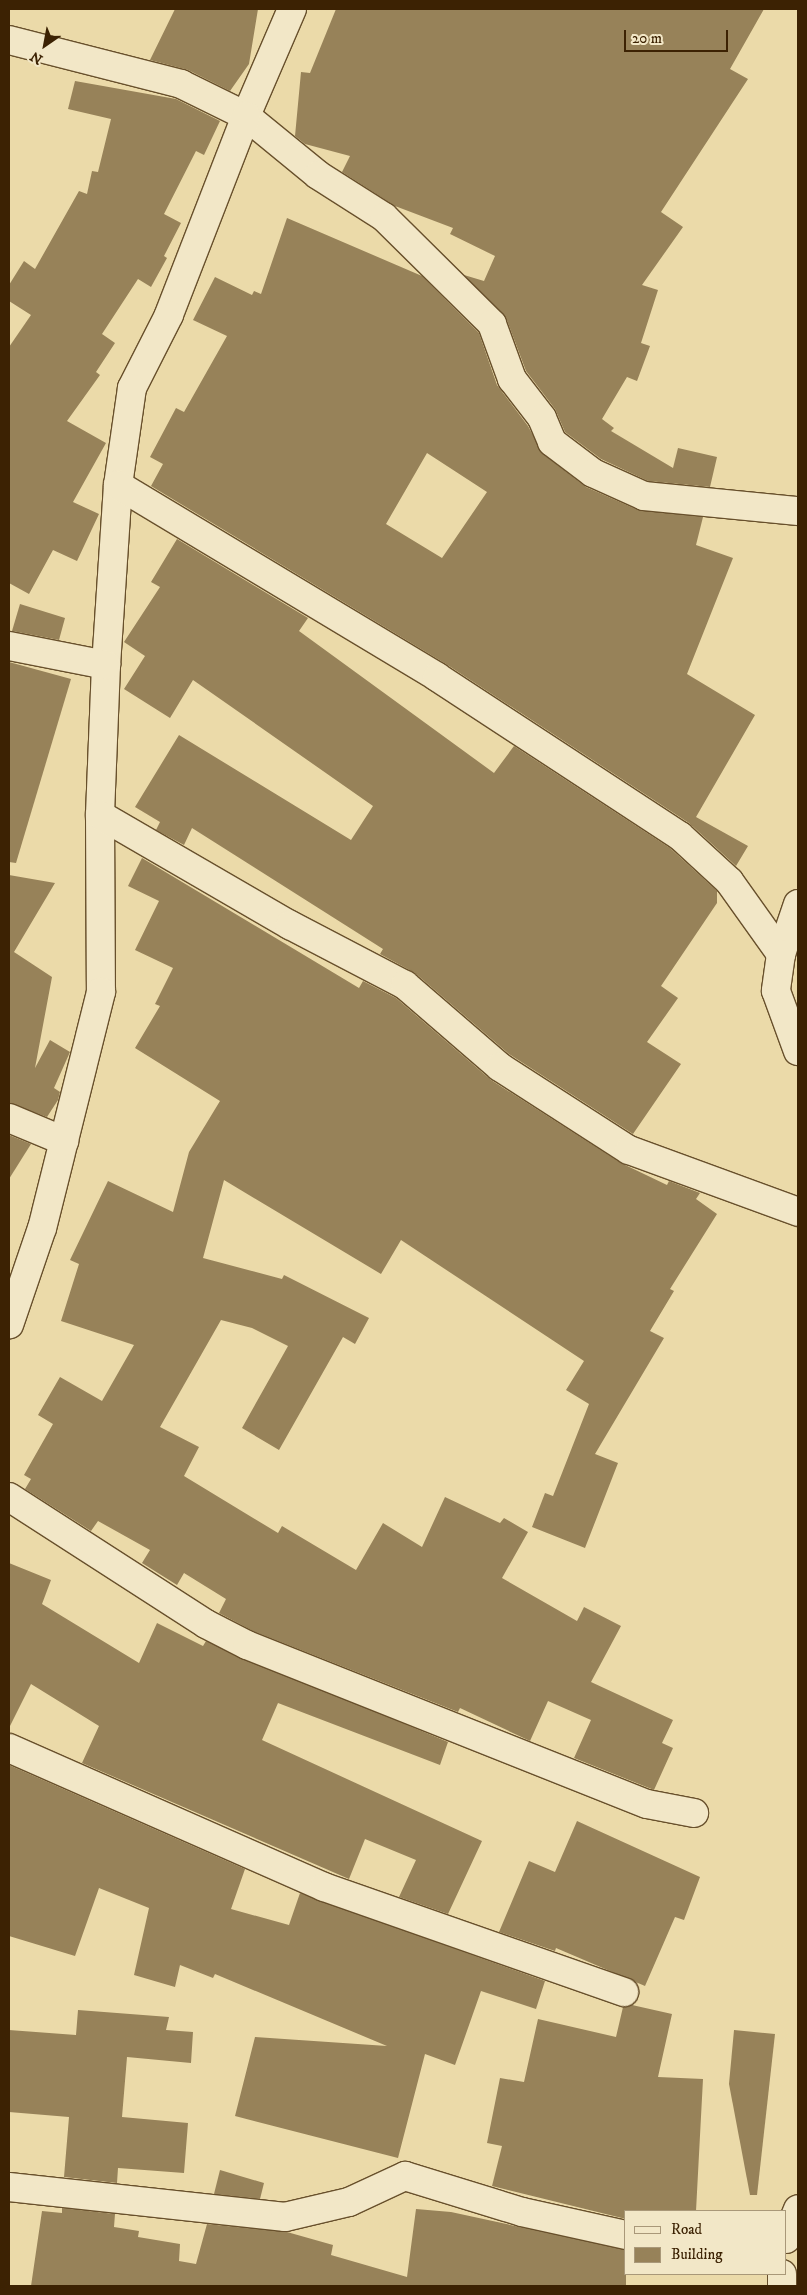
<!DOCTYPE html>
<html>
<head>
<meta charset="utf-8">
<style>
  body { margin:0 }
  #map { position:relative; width:807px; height:2295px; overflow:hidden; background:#ebdaa9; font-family:"IM FELL DW Pica",serif }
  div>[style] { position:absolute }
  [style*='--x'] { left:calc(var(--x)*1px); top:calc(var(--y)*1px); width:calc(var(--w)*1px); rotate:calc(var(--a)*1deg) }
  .building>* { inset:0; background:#978259 }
  .roads { filter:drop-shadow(1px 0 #68502c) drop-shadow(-1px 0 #68502c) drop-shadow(0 1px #68502c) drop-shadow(0 -1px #68502c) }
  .street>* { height:28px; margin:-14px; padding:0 14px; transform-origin:14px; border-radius:14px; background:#f2e7c7 }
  span { translate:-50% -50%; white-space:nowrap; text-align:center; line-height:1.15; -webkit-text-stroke:5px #f2e7c7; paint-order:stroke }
  .frame { position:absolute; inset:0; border:10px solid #3c2203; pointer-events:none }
  .legend { position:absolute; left:624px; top:2210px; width:162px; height:65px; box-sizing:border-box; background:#f2e7c7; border:1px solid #a99879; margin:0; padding:6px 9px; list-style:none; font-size:15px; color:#3c2203 }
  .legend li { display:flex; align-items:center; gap:10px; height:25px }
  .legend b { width:25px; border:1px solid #a99879 }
  .north { position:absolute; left:20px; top:20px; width:50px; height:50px; -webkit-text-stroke:4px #f2e7c7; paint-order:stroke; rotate:213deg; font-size:14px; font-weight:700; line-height:20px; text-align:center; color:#3c2203 }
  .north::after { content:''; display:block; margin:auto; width:18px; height:22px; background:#3c2203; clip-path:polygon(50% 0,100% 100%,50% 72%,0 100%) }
  .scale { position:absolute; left:624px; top:30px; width:104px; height:22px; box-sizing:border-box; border:2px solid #3c2203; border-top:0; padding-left:6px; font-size:15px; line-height:18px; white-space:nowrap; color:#3c2203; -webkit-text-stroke:4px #f2e7c7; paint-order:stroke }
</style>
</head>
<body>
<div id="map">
  <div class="building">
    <i style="clip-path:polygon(175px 9px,258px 9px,249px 64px,230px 91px,188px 70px,150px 60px)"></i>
    <i style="clip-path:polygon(336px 9px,764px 9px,730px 69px,748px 79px,661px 212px,683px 227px,642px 285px,658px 290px,641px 343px,650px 346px,637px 381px,627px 377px,602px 419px,614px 428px,611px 431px,673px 468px,678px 448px,717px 457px,710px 487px,648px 481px,601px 459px,565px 432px,555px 409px,526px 371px,506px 318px,464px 275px,484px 281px,495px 256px,450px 234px,453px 228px,395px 206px,342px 172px,350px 156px,305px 144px,295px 136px,301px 72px,310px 73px)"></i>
    <i style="clip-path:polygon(75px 81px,176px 99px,220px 121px,204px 155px,196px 151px,164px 214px,181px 223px,164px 256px,167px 258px,151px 287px,138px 279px,102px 334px,115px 343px,96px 372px,100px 375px,67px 421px,106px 443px,73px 502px,99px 514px,77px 561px,53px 550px,29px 594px,9px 583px,9px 347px,31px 315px,9px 301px,9px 285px,24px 261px,35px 269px,79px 191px,87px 194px,92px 171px,98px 172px,111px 119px,68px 109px)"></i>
    <i style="clip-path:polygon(evenodd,287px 218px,422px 276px,479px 333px,497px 385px,528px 426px,543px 454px,586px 487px,638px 510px,703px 517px,696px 545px,733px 558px,687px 674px,755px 715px,696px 817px,748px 846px,736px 866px,689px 823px,446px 664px,151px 486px,163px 464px,150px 457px,176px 408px,184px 412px,227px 336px,193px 320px,215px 277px,252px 295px,254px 291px,261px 294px,287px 218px,427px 453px,487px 492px,442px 558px,386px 524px,427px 453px)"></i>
    <i style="clip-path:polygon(177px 539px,308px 618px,299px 631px,494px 773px,514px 746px,670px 848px,717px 891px,717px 903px,661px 986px,678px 998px,647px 1042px,681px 1064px,633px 1134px,509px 1054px,415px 973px,380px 954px,383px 949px,192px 828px,184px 845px,156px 830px,160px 822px,135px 807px,179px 735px,351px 840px,373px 806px,193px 680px,170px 718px,124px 689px,145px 656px,124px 642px,160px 587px,151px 582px)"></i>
    <i style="clip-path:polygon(20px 604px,65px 618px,59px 640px,12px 631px)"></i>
    <i style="clip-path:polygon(9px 662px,71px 679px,16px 863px,9px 862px)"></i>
    <i style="clip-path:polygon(142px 858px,359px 988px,363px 981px,396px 998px,491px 1080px,621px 1163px,667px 1185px,669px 1181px,700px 1193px,696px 1199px,717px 1214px,670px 1289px,674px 1291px,650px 1331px,664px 1338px,595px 1454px,618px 1463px,585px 1548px,532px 1527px,545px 1493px,553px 1496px,589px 1404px,566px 1390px,584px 1361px,401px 1240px,381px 1274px,224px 1180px,203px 1258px,282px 1279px,284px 1275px,369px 1318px,355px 1344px,343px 1337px,279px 1450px,242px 1428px,288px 1346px,252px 1328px,221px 1320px,160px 1427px,199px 1447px,184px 1476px,278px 1533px,282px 1526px,356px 1570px,383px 1523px,422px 1547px,445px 1497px,500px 1523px,504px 1518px,528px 1532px,502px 1578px,577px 1621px,584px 1607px,621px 1626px,591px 1682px,673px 1720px,662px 1743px,673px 1748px,654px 1790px,574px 1758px,591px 1720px,548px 1701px,530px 1741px,460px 1708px,458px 1712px,253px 1631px,219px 1613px,226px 1599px,184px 1573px,177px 1585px,142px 1563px,150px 1550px,98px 1521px,91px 1531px,25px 1489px,31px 1479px,24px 1475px,53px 1424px,38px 1415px,60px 1377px,102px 1401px,134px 1345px,61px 1321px,79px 1264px,70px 1260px,108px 1181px,173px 1212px,189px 1152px,220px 1101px,135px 1048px,160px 1006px,155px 1004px,173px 968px,135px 950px,159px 901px,128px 886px)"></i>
    <i style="clip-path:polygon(9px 875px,55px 883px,14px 952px,52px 977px,35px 1068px,50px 1040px,70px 1052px,54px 1088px,60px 1092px,58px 1100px,47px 1117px,9px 1103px)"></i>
    <i style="clip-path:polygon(9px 1135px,31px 1144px,9px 1179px)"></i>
    <i style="clip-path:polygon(9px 1563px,51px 1580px,42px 1604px,139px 1663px,157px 1623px,203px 1646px,206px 1641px,448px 1742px,440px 1765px,278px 1703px,262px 1740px,482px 1841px,448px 1914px,399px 1897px,416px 1860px,365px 1839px,349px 1879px,82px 1763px,99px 1726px,31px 1684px,9px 1728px)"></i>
    <i style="clip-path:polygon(9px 1765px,245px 1869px,231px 1909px,289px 1925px,300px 1893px,545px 1981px,536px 2009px,481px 1991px,455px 2065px,425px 2054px,398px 2158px,235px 2116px,255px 2037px,387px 2046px,215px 1974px,213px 1978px,180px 1965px,175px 1987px,134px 1975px,149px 1908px,99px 1888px,75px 1956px,9px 1936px)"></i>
    <i style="clip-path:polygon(577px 1821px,700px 1877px,684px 1920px,675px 1917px,645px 1986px,556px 1948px,555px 1951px,499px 1932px,529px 1861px,555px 1872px)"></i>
    <i style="clip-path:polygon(632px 2005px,672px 2014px,658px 2077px,703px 2079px,696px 2211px,626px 2211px,626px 2219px,492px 2186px,502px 2146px,487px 2143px,500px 2078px,524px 2082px,538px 2019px,616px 2037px,623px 2007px)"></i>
    <i style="clip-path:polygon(78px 2010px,169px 2017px,166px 2030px,193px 2032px,191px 2063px,127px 2057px,122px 2117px,188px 2123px,184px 2173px,118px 2168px,117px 2183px,64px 2177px,69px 2117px,9px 2112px,9px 2030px,76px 2035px)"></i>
    <i style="clip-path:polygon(734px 2030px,775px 2034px,757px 2195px,750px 2195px,729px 2084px)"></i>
    <i style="clip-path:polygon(220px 2170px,264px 2183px,260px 2199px,214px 2194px)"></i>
    <i style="clip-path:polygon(62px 2208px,115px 2214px,114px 2227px,139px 2231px,138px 2237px,180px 2244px,179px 2261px,196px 2264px,207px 2224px,287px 2232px,333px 2245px,331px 2255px,407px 2277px,416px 2209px,451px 2212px,626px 2250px,626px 2286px,31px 2286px,42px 2211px,62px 2213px)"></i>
  </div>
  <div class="roads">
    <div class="street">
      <i style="--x:292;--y:9;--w:116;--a:113.3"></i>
      <i style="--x:246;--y:116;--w:93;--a:39.3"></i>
      <i style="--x:318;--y:175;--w:78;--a:32.5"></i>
      <i style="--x:384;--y:217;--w:152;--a:44.7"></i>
      <i style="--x:492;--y:324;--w:59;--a:70"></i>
      <i style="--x:512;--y:379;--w:49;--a:52.4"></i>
      <i style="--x:542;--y:418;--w:26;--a:67"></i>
      <i style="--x:552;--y:442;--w:51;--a:37.1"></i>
      <i style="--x:593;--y:473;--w:56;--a:24.3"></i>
      <i style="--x:644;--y:496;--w:155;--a:5.6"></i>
      <i style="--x:9;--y:40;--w:178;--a:14.3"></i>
      <i style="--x:181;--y:84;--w:72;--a:26.2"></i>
      <i style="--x:246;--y:116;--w:213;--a:111.2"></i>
      <i style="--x:169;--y:315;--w:82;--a:116.9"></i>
      <i style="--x:132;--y:388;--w:98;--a:98.2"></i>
      <i style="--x:118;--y:485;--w:180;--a:93.8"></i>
      <i style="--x:106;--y:665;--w:150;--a:92.3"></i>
      <i style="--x:100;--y:815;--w:177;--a:89.7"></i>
      <i style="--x:101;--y:992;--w:243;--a:104"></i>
      <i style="--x:42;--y:1228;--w:102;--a:108.8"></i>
      <i style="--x:118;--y:485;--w:372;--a:31"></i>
      <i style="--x:437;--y:677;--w:290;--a:33.2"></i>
      <i style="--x:680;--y:836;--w:67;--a:42.6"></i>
      <i style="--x:729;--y:881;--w:90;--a:54.5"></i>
      <i style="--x:9;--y:646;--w:99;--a:11.1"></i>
      <i style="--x:100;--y:815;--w:220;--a:30.1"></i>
      <i style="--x:290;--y:925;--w:130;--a:27.6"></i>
      <i style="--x:405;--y:985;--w:125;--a:40.8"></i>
      <i style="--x:500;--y:1067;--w:153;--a:32.8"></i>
      <i style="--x:629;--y:1150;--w:180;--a:20.1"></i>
      <i style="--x:798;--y:904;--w:53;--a:108.8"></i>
      <i style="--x:781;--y:954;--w:37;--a:98"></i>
      <i style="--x:776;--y:991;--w:64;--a:69.9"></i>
      <i style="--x:9;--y:1118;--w:60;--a:22.7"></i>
      <i style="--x:9;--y:1497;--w:234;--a:32.8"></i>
      <i style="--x:206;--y:1624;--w:46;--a:27.1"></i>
      <i style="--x:247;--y:1645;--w:430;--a:21.7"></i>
      <i style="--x:647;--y:1804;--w:48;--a:10.8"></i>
      <i style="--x:9;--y:1748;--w:344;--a:23.8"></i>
      <i style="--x:324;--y:1887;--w:318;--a:19.3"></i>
      <i style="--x:9;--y:2187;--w:278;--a:6.2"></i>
      <i style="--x:285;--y:2217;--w:66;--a:-13.2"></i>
      <i style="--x:349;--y:2202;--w:62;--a:-24.9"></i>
      <i style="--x:405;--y:2176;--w:122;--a:17.1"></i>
      <i style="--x:522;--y:2212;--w:107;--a:12.5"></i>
      <i style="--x:786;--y:2239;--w:32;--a:-68"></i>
      <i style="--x:782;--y:2286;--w:12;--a:-90"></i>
    </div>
  </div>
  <div class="frame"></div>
  <ul class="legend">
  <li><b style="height:6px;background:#f2e7c7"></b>Road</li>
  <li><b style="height:14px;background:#978259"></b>Building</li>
  </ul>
  <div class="north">N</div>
  <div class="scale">20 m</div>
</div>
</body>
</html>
